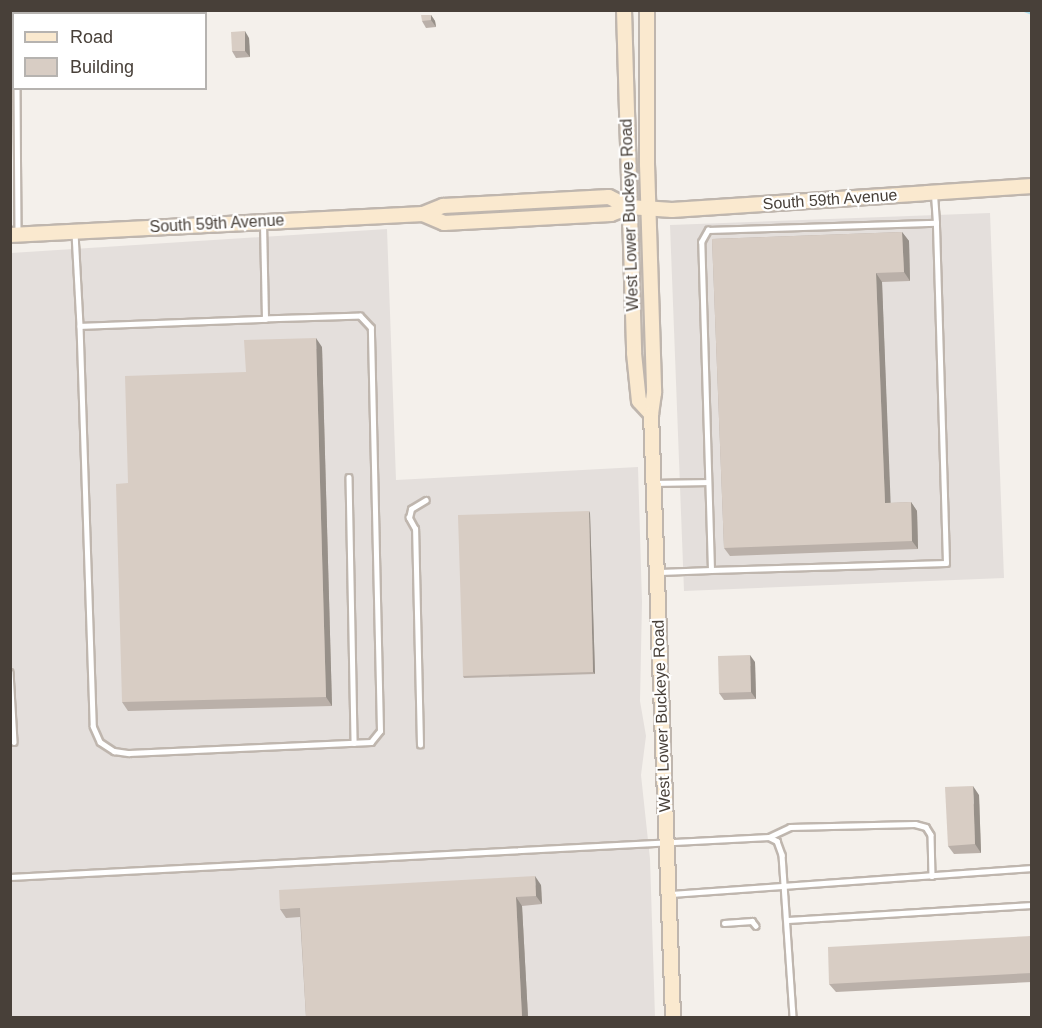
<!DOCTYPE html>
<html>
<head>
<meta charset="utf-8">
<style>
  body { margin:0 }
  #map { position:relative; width:1042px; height:1028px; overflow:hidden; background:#f4f0eb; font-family:Helvetica,sans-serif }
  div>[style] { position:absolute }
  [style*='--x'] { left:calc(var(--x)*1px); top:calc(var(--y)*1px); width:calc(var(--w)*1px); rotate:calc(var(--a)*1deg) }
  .industrial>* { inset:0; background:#e4dfdc }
  .stream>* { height:3px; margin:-1.5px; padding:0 1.5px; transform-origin:1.5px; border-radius:1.5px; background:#addceb }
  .roads { filter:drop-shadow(2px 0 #bfb6ae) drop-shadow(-2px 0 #bfb6ae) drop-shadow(0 2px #bfb6ae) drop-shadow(0 -2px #bfb6ae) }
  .lane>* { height:4.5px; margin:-2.25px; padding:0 2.25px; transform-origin:2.25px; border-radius:2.25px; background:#fff }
  .secondary>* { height:14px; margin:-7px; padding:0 7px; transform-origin:7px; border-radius:7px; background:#fae9cf }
  .wall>* { inset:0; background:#bab0a9 }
  .shaded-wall>* { inset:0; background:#979089 }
  .building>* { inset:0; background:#d8cdc4 }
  span { translate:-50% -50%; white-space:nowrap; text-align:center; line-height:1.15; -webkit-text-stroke:4.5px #fff; paint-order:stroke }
  .street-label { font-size:16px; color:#484039 }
  .frame { position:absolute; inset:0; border:12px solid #484039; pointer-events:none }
  .legend { position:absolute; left:12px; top:12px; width:195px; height:78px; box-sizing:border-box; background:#fff; border:2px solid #b6b3b0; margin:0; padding:8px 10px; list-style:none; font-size:18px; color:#484039 }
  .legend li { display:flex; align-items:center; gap:12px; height:30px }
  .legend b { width:30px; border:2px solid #b6b3b0 }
</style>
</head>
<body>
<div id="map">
  <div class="industrial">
    <i style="clip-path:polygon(990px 213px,1004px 578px,684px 591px,670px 225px)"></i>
    <i style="clip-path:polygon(387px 229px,396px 480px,638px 467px,642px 602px,640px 701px,646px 736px,641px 775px,650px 859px,655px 1017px,11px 1018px,11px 253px)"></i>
  </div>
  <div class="stream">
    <i style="--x:1024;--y:10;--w:9;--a:21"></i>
  </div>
  <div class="roads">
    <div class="lane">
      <i style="--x:16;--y:10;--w:4;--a:90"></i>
      <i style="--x:17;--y:88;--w:144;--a:89.6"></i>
      <i style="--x:75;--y:233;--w:93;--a:86.9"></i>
      <i style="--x:80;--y:326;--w:185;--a:-2.2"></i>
      <i style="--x:265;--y:319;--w:95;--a:-91.2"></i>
      <i style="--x:80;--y:326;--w:400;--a:88.1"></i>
      <i style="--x:93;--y:726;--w:17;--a:66"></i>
      <i style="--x:100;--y:742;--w:17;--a:33"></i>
      <i style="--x:114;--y:751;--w:15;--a:8"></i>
      <i style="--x:129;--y:753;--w:242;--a:-2.6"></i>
      <i style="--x:371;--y:742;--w:14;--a:-51"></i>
      <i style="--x:380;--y:731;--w:403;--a:-91.3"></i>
      <i style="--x:371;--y:328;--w:16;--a:-133"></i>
      <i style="--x:360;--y:316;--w:95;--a:178.2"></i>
      <i style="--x:349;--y:477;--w:266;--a:88.9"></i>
      <i style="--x:654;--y:483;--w:54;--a:-1.1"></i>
      <i style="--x:711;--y:570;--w:235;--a:-1.7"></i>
      <i style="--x:946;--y:563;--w:340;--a:-91.7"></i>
      <i style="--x:660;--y:572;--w:51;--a:-2.2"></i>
      <i style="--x:711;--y:570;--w:328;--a:-91.7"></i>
      <i style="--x:701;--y:242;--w:14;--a:-60"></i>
      <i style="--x:708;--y:230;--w:228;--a:-1.8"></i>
      <i style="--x:936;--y:223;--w:30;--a:-94"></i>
      <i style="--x:10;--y:672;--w:70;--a:86.7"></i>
      <i style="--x:420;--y:745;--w:216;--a:-91.3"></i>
      <i style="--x:415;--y:529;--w:13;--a:-119"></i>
      <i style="--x:409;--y:518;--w:9;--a:-77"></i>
      <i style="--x:411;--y:509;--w:17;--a:-31"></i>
      <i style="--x:769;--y:837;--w:23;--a:-25"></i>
      <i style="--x:790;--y:827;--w:125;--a:-1.4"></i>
      <i style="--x:915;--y:824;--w:11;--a:15"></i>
      <i style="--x:926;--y:827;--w:9;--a:58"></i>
      <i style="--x:931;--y:835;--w:41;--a:88.6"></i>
      <i style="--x:10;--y:877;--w:760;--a:-3.02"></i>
      <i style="--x:769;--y:837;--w:9;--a:27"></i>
      <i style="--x:777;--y:841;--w:15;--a:70"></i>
      <i style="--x:782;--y:855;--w:163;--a:86.1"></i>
      <i style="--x:671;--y:894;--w:362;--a:-4.1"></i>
      <i style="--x:788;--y:920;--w:244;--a:-3.5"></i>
      <i style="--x:724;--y:923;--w:28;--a:-4"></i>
      <i style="--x:752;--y:921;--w:6;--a:51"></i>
    </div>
    <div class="secondary">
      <i style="--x:624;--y:10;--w:343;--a:88.3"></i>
      <i style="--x:634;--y:353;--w:48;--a:84.1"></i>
      <i style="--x:639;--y:401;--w:18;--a:47"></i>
      <i style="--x:647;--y:10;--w:154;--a:90"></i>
      <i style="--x:647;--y:164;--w:229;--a:88.2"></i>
      <i style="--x:654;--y:393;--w:21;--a:98"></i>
      <i style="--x:651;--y:414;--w:604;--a:87.91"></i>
      <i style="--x:423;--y:214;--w:23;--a:23"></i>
      <i style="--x:444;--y:223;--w:167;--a:-3.1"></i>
      <i style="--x:611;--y:214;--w:19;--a:-21"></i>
      <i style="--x:629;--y:207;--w:43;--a:4"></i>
      <i style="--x:672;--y:210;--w:361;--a:-3.8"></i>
      <i style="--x:10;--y:235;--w:414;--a:-2.9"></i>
      <i style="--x:423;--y:214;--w:22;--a:-22"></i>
      <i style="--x:443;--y:206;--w:166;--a:-3.1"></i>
      <i style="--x:609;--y:197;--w:22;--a:27"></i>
    </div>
  </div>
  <div class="wall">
    <i style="clip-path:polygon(431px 15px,435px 21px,436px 27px,426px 28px,422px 21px)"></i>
    <i style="clip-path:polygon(249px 38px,250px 57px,236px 58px,232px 51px)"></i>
    <i style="clip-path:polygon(902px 232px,909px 241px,910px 281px,882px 282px,890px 503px,911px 502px,917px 511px,918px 549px,730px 556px,724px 548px,712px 239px)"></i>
    <i style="clip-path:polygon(322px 347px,332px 706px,128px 711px,122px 702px,128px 483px,246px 372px)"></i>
    <i style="clip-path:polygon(590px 513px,595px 674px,464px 678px,463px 676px)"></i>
    <i style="clip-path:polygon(755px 662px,756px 699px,724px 700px,719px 693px)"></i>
    <i style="clip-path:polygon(979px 795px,981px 853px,954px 854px,948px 846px)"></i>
    <i style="clip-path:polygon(541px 885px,542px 904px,522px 906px,528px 1017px,306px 1017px,300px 917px,286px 918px,280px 909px)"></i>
    <i style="clip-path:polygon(1032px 936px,1032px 982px,836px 992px,829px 984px)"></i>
  </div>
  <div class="shaded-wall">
    <i style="clip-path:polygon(431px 15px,435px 21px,436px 27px,431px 20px)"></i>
    <i style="clip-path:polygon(245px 31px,249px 38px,250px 57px,245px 51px)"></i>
    <i style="clip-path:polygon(902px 232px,909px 241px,910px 281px,904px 272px)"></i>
    <i style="clip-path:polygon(876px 273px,882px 282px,891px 512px,885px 503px)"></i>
    <i style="clip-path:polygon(316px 338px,322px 347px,332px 706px,326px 697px)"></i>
    <i style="clip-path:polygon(911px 502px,917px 511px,918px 549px,912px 541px)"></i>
    <i style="clip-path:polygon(589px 511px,590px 513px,595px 674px,593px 672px)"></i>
    <i style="clip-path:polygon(750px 655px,755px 662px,756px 699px,751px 692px)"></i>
    <i style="clip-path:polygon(973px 786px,979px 795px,981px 853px,975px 844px)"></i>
    <i style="clip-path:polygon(535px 876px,541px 885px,542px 904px,536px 896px)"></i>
    <i style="clip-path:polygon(516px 897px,522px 906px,528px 1017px,522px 1017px)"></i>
  </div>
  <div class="building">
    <i style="clip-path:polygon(421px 15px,431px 15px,431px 20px,422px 21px)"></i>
    <i style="clip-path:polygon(245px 31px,245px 51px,232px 51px,231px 32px)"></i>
    <i style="clip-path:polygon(902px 232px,904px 272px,876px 273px,885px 503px,911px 502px,912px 541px,724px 548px,712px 239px)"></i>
    <i style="clip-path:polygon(316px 338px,326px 697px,122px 702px,116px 484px,128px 483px,125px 376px,246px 372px,244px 340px)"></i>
    <i style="clip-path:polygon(589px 511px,593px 672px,463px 676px,458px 515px)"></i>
    <i style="clip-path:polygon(750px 655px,751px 692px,719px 693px,718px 656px)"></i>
    <i style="clip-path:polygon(973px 786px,975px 844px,948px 846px,945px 787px)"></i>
    <i style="clip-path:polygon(535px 876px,536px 896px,516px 897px,522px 1017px,306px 1017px,300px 908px,280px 909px,279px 890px)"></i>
    <i style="clip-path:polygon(1032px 936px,1032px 973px,829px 984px,828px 947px)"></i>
  </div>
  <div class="street-label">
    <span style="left:830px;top:200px;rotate:-4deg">South 59th Avenue</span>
    <span style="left:630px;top:215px;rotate:-92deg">West Lower Buckeye Road</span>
    <span style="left:217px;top:224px;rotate:-3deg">South 59th Avenue</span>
    <span style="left:662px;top:716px;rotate:-92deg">West Lower Buckeye Road</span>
  </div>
  <div class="frame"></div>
  <ul class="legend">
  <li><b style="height:8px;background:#fae9cf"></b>Road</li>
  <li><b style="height:16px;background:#d8cdc4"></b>Building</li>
  </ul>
</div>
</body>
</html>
